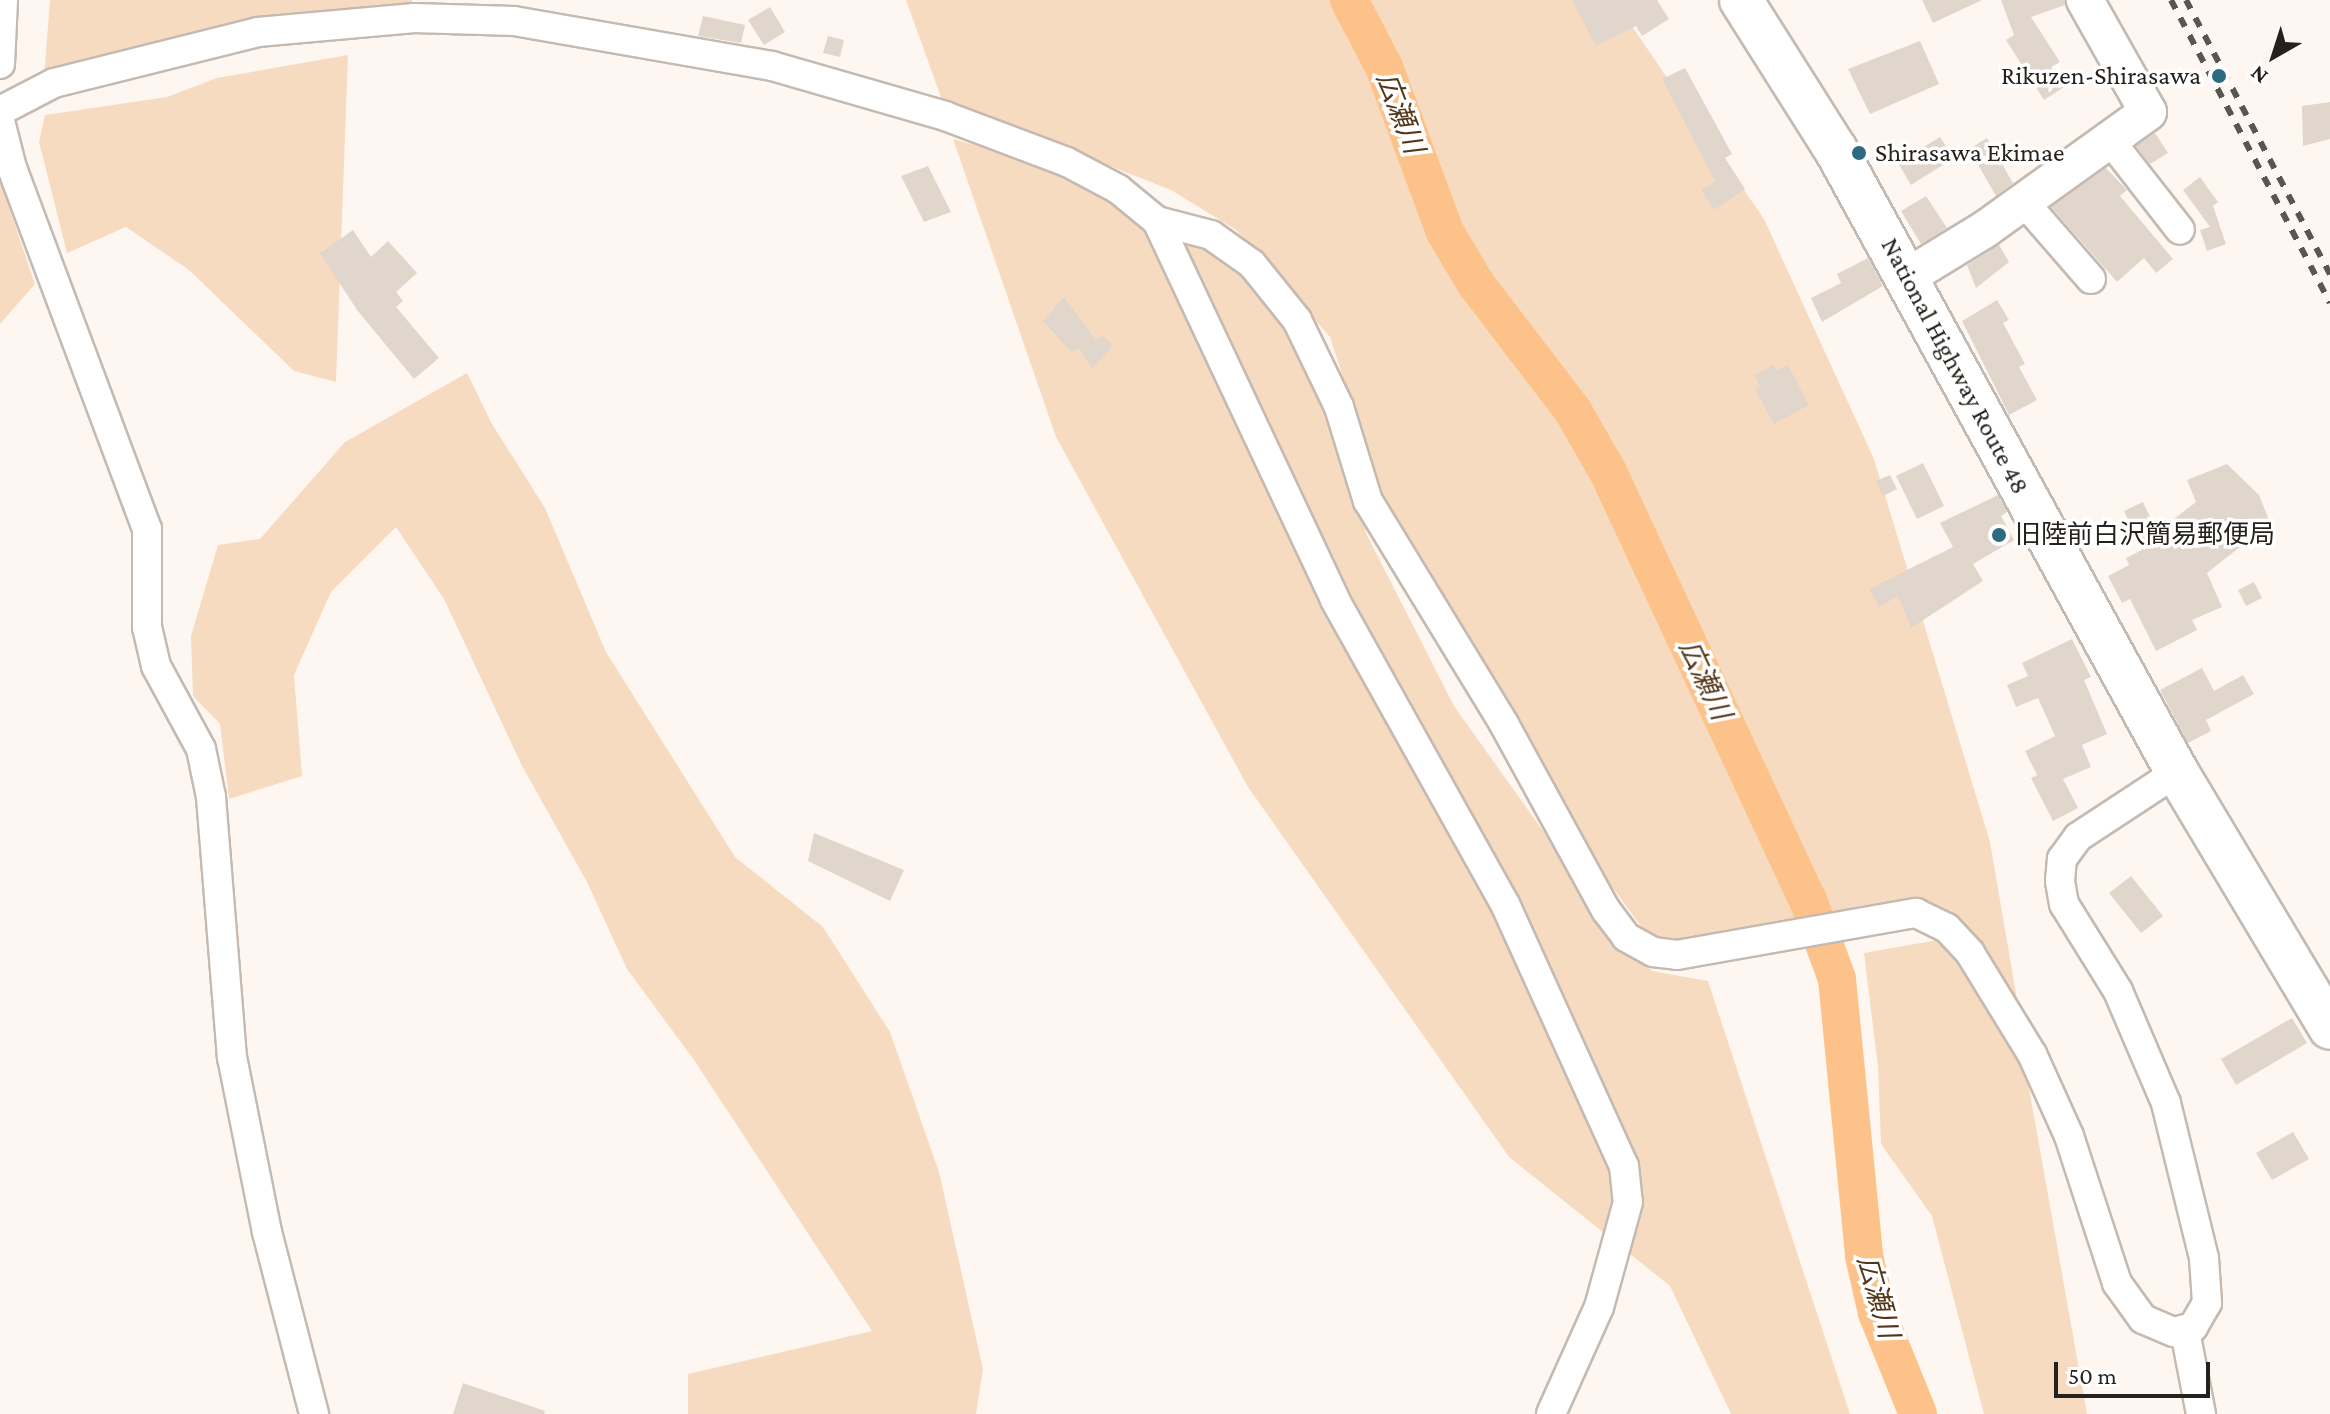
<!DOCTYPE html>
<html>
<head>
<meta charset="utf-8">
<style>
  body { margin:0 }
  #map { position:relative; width:2330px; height:1414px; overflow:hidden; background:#fef7f1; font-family:"Crimson Pro","Noto Sans JP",serif }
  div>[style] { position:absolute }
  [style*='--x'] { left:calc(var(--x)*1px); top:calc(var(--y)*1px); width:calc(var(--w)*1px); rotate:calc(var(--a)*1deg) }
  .green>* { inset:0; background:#f7dbc0 }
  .river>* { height:38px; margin:-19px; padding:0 19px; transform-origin:19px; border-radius:19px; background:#fdc28a }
  .building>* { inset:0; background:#e0d6cc }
  .roads { filter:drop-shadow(2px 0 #c5bab1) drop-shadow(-2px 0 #c5bab1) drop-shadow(0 2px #c5bab1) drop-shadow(0 -2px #c5bab1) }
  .minor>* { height:28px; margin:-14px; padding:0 14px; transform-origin:14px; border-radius:14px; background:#fff }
  .major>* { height:36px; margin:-18px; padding:0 18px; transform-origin:18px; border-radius:18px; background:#fff }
  .highway>* { height:42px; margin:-21px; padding:0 21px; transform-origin:21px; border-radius:21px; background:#fff }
  .rail>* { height:6px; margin-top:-3px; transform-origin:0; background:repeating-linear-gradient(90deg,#5a5551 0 10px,transparent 0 20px) }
  .dots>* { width:22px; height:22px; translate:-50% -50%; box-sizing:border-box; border:4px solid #fff; border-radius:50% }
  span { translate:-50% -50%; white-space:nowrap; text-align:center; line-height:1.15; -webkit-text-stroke:7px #fff; paint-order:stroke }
  .poi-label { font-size:26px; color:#25211d }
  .right { translate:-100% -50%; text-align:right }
  .left { translate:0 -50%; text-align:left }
  .street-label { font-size:26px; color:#25211d }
  .water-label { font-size:28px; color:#543718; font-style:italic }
  .north { position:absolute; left:2234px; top:16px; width:80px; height:80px; -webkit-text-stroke:6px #fff; paint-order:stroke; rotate:219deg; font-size:22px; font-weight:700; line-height:32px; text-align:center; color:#25211d }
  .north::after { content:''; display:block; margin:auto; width:28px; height:36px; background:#25211d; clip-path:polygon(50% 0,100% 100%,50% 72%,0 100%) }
  .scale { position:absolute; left:2054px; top:1362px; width:156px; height:36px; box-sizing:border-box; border:4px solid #25211d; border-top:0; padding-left:10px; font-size:24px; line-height:28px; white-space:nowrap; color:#25211d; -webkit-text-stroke:6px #fff; paint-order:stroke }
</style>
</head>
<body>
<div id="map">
  <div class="green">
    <i style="clip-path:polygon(50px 0,412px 0,415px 25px,44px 78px)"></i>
    <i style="clip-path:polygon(906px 0,1614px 0,1764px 219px,1874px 459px,1990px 842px,2020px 1017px,1941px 912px,1718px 964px,1677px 957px,1643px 929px,1552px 805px,1384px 505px,1330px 337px,1236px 230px,1171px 190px,942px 100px)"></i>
    <i style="clip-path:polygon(348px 55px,336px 382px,294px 371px,189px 270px,126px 227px,67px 253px,39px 142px,45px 115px,167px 97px,217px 78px)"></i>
    <i style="clip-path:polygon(953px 139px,1040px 163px,1251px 271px,1322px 381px,1367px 535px,1454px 706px,1615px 932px,1652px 971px,1708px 981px,1850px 1414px,1731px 1414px,1670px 1286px,1509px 1157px,1248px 787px,1056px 437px)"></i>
    <i style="clip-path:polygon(0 181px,35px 284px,0 324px)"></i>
    <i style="clip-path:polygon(467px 373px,492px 424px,545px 508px,606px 652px,735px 857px,823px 927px,890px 1032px,939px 1172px,983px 1369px,976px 1414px,688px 1414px,688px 1374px,872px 1331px,694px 1060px,627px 969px,587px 882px,522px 766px,444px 599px,396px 527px,331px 592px,294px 675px,302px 776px,229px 799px,220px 724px,193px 696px,191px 636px,218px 545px,260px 539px,345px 442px)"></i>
    <i style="clip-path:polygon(1949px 938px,2023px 1054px,2087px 1414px,1984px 1414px,1932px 1216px,1881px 1144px,1878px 1067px,1864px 953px)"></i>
  </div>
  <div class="river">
    <i style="--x:1349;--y:0;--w:76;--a:62.4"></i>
    <i style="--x:1384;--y:67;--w:176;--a:69.7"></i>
    <i style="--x:1445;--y:232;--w:61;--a:59.2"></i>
    <i style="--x:1476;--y:284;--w:160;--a:52.6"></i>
    <i style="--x:1573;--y:411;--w:70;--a:60.2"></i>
    <i style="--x:1608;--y:472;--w:472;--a:65"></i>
    <i style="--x:1808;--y:900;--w:84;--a:69.8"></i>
    <i style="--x:1837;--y:979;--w:278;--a:84.4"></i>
    <i style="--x:1864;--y:1256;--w:58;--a:77.2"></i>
    <i style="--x:1877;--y:1313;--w:109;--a:67.9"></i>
  </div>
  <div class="building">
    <i style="clip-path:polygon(1572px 0,1657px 0,1669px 19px,1642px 36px,1636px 26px,1596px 46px)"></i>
    <i style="clip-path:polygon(1922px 0,1982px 0,1933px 23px)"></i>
    <i style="clip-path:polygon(2001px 0,2064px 0,2065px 5px,2031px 17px,2060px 62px,2051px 67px,2064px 87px,2044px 100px,2006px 40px,2014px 35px)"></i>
    <i style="clip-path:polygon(770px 7px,785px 32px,764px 45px,748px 20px)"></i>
    <i style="clip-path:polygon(703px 16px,745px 25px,741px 43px,698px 36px)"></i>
    <i style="clip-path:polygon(828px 36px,844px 40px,840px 57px,823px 53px)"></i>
    <i style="clip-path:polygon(1920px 41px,1939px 84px,1870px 114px,1848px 69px)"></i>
    <i style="clip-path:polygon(1685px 68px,1732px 154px,1725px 158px,1745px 189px,1714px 210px,1701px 190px,1715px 181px,1662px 79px)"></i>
    <i style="clip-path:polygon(2330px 102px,2330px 139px,2303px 146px,2302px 106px)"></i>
    <i style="clip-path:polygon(2155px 133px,2168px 153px,2150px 164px,2136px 146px)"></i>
    <i style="clip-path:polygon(1940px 137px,1954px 158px,1911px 185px,1898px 163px)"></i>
    <i style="clip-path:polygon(1987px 138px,2013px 183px,1996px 196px,1969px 149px)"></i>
    <i style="clip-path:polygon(928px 166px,951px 212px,924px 222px,901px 176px)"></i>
    <i style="clip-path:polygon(2106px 168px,2127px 190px,2120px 196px,2173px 259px,2156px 273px,2144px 258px,2117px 282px,2051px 207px)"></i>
    <i style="clip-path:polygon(2200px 177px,2218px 202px,2213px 206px,2226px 244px,2207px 251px,2200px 230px,2210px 227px,2183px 190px)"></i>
    <i style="clip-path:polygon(1926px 196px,1947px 228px,1921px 244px,1901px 211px)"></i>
    <i style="clip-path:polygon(353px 230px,371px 257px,388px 241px,417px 273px,396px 292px,403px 301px,396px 307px,439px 358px,414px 379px,357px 310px,320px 253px)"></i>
    <i style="clip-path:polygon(1999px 245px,2009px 262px,1976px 288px,1967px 265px)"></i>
    <i style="clip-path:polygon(1868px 258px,1883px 286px,1822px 322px,1811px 298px,1841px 283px,1837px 274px)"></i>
    <i style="clip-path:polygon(1064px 297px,1096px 340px,1103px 335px,1113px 346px,1092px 368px,1079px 348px,1071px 352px,1043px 321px)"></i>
    <i style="clip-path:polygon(1997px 300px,2009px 320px,2003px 323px,2025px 364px,2019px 367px,2037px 400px,2009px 415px,1962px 321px)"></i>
    <i style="clip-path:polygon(1774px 365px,1777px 370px,1788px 365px,1809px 405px,1774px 424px,1755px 389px,1760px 386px,1754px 375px)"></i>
    <i style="clip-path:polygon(1923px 463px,1944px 506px,1917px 519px,1896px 476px)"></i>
    <i style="clip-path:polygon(2227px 464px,2259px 495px,2273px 530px,2245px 543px,2207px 573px,2222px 607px,2192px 620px,2197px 630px,2156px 651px,2130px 599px,2122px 603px,2108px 576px,2129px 565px,2126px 558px,2142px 550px,2124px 511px,2143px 502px,2157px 532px,2196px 502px,2187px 480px)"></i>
    <i style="clip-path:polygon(1890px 475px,1897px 489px,1883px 496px,1876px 481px)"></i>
    <i style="clip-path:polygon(1998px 495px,2007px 512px,2001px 516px,2014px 540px,1973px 564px,1983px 581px,1911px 628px,1898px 596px,1879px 607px,1869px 589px,1953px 547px,1940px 523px)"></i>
    <i style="clip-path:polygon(2254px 582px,2262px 598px,2246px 606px,2238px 590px)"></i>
    <i style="clip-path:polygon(2072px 639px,2091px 677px,2084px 680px,2107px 734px,2082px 745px,2091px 767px,2063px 779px,2078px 808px,2053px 821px,2031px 778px,2037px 775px,2025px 751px,2055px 736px,2038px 698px,2016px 707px,2007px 685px,2028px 676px,2022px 663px)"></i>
    <i style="clip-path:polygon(2202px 668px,2214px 691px,2243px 675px,2254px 694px,2206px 720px,2211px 731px,2188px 743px,2160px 690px)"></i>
    <i style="clip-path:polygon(814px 833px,904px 870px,890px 901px,808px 861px)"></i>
    <i style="clip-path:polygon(2131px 876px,2163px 916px,2141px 933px,2109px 893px)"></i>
    <i style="clip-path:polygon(2292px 1018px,2307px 1043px,2236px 1085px,2221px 1059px)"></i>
    <i style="clip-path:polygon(2293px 1132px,2309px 1159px,2272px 1180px,2256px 1153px)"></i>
    <i style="clip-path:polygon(463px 1383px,545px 1411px,544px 1414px,453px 1414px)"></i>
  </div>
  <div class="roads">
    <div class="minor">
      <i style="--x:0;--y:64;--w:64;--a:-87.3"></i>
      <i style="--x:0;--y:111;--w:61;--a:-27.4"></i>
      <i style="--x:54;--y:83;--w:210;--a:-14"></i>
      <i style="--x:258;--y:32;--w:157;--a:-5.1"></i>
      <i style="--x:414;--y:18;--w:100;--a:1.7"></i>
      <i style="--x:514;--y:21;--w:262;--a:9.9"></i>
      <i style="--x:772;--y:66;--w:180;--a:16.1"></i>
      <i style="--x:945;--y:116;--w:130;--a:20.7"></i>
      <i style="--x:1067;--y:162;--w:58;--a:27.9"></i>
      <i style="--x:1118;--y:189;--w:50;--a:39.4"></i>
      <i style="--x:1157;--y:221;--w:56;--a:14.5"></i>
      <i style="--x:1211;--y:235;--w:50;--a:35.3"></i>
      <i style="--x:1252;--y:264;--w:72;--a:51.2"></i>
      <i style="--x:1297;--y:320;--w:97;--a:64.2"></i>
      <i style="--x:1339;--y:407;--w:98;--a:72.9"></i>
      <i style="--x:1368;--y:501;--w:261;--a:58.6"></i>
      <i style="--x:1504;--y:724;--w:212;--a:61.3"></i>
      <i style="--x:1606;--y:910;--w:34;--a:53"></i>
      <i style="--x:1626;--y:937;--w:31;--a:29"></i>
      <i style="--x:1653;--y:952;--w:24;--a:7"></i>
      <i style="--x:1677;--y:955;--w:243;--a:-10"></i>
      <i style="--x:1916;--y:913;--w:34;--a:26"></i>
      <i style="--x:1947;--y:928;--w:34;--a:47"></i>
      <i style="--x:1970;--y:953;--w:119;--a:58.5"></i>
      <i style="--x:2032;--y:1054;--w:90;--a:65.7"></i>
      <i style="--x:2069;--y:1136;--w:155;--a:71.9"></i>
      <i style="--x:2117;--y:1283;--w:44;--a:54.2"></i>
      <i style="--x:2143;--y:1319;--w:34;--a:23"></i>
      <i style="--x:2174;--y:1332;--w:20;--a:-15"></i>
      <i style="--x:2193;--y:1327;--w:28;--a:-60"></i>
      <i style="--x:2207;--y:1303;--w:45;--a:-93.8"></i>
      <i style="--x:2204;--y:1258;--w:160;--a:-103.8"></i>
      <i style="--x:2166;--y:1103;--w:122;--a:-113.2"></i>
      <i style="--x:2118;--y:991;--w:102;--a:-121.8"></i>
      <i style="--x:2064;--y:904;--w:23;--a:-100"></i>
      <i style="--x:2060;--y:881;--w:22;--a:-85"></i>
      <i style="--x:2062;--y:859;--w:27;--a:-54"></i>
      <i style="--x:2078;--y:837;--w:118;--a:-33.3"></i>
      <i style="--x:0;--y:121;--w:49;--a:75.7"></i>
      <i style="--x:12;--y:168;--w:385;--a:69.5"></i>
      <i style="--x:147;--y:529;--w:98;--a:90"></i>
      <i style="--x:147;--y:627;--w:40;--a:77"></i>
      <i style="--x:156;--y:666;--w:94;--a:61.5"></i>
      <i style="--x:201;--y:749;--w:49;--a:78.2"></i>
      <i style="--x:211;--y:797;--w:261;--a:85.4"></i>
      <i style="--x:232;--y:1057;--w:178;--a:78.7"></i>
      <i style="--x:267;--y:1232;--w:188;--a:75.5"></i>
      <i style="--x:2109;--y:139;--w:115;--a:52"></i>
      <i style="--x:2024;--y:202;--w:102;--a:49"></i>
      <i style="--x:1157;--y:221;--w:419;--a:64.8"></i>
      <i style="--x:1335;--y:600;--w:348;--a:60.8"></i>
      <i style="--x:1505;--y:904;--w:288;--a:65.6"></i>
      <i style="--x:1624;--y:1166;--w:36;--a:84"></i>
      <i style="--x:1628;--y:1202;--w:109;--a:105.4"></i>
      <i style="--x:1599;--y:1307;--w:117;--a:114.2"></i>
      <i style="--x:2185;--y:1331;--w:85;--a:79.1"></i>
    </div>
    <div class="major">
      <i style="--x:1907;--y:277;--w:90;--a:-31.4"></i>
      <i style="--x:1984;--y:230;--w:202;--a:-35.7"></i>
      <i style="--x:2148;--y:112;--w:129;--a:-119.4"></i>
    </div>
    <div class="highway">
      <i style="--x:1741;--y:0;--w:178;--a:57.7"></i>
      <i style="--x:1836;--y:150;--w:709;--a:61.27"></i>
      <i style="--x:2177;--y:772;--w:298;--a:59.1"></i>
    </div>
  </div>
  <div class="rail">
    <i style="--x:2171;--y:0;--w:342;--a:62.3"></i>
    <i style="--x:2186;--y:0;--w:310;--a:62.3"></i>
  </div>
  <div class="dots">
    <i style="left:2219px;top:76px;background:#2e6b81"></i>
    <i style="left:1859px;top:153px;background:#2e6b81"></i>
    <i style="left:1999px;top:535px;background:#2e6b81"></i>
  </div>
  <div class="poi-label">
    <span class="right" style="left:2201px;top:76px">Rikuzen-Shirasawa</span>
    <span class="left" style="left:1875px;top:153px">Shirasawa Ekimae</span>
    <span class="left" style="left:2015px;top:535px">旧陸前白沢簡易郵便局</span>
  </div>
  <div class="street-label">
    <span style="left:1955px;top:366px;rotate:62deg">National Highway Route 48</span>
  </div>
  <div class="water-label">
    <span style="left:1400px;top:113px;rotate:69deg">広瀬川</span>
    <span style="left:1705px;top:680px;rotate:65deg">広瀬川</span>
    <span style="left:1878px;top:1297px;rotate:74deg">広瀬川</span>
  </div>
  <div class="north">N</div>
  <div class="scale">50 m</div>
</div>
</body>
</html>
